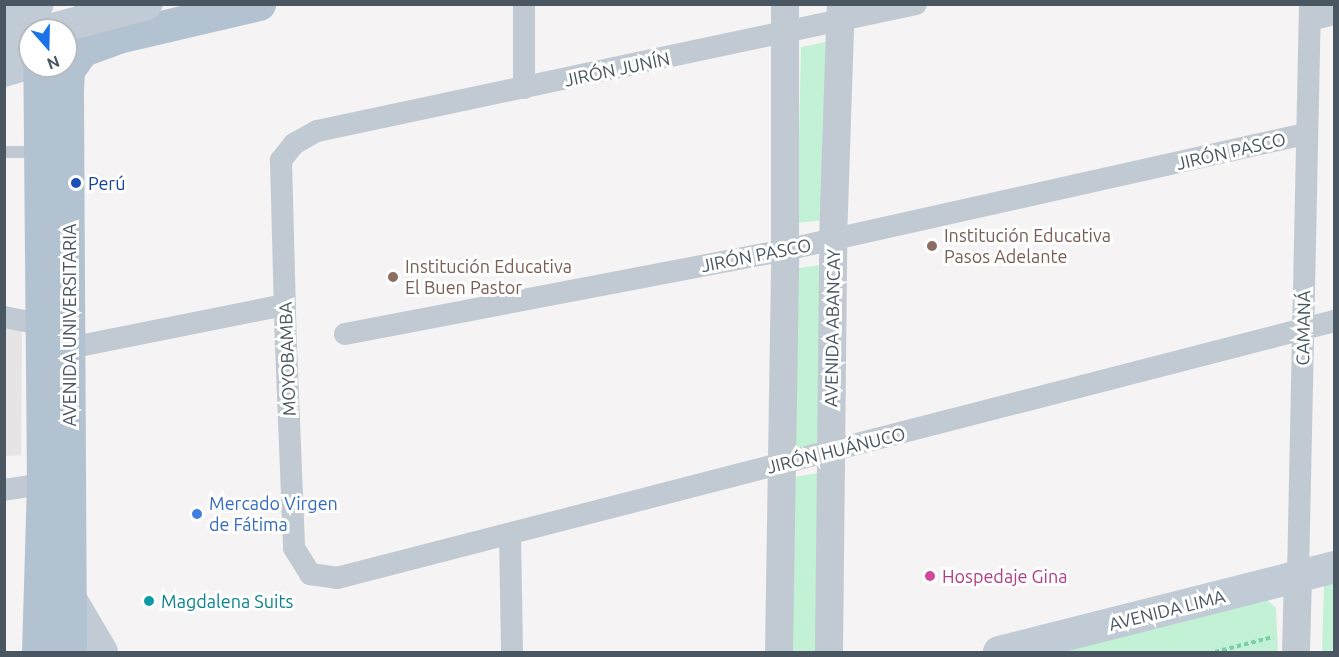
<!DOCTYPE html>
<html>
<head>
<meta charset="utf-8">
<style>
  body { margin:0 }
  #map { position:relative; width:1339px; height:657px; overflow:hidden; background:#f5f3f3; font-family:Ubuntu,sans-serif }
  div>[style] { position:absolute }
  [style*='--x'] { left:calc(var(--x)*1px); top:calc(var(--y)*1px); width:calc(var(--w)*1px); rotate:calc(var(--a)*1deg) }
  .education>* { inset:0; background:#e6e4e5 }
  .green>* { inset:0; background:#c3f1d5 }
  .path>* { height:4px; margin-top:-2px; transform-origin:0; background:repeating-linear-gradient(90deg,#7ad0a6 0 4.5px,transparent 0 7.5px) }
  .service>* { height:12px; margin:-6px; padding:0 6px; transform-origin:6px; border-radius:6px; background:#c1cad2 }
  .minor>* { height:22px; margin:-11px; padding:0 11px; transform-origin:11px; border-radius:11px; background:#c1cad2 }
  .tertiary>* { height:28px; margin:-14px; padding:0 14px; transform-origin:14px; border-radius:14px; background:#c1cad2 }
  .secondary>* { height:32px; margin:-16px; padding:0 16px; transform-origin:16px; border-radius:16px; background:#c1cbd6 }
  .primary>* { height:33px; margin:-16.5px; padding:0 16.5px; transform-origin:16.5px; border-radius:16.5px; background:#b3c2d1 }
  .secondary-bridge>* { height:32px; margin:-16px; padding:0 16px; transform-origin:16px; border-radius:16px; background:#c1cbd6 }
  .dots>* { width:16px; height:16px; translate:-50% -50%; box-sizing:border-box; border:3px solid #fff; border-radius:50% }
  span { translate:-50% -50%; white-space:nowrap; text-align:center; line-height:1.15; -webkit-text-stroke:6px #fff; paint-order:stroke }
  .street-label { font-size:18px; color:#4a5661 }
  .transit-label { font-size:18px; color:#164399 }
  .left { translate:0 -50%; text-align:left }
  .education-label { font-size:18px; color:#785e54 }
  .shop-label { font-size:18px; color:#366cbe }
  .hotel-label { font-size:18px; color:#b23c85 }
  .culture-label { font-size:18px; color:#0d838f }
  .frame { position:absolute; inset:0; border:6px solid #4a5661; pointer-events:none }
  .north { position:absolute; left:18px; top:18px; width:60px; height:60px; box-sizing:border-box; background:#fff; border:2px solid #b7bbc0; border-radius:50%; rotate:160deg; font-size:16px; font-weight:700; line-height:24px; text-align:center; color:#4a5661 }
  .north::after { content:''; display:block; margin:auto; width:21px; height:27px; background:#1a73e8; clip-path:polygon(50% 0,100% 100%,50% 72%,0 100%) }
</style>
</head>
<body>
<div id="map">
  <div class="education">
    <i style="clip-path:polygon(4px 327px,22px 328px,21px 455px,5px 456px)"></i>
  </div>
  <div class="green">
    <i style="clip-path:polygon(831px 41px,825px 220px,797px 223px,801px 47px)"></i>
    <i style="clip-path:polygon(828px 264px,821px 445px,796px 450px,792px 269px)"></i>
    <i style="clip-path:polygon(818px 473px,817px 652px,789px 652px,794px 477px)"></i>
    <i style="clip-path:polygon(1334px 583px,1334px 652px,1322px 652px,1324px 586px)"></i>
    <i style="clip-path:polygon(1266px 599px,1276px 608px,1278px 652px,1056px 652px)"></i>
  </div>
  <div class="path">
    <i style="--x:1215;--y:652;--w:60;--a:-14.5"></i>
  </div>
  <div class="service">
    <i style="--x:4;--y:152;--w:34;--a:0"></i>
  </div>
  <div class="minor">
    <i style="--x:524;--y:4;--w:84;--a:90"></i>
    <i style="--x:916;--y:4;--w:612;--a:168.03"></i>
    <i style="--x:317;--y:131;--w:26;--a:151"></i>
    <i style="--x:294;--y:144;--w:21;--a:129"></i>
    <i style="--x:281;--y:160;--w:186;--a:88.5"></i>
    <i style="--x:286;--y:346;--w:202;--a:87.7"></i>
    <i style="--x:294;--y:548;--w:31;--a:58"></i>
    <i style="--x:310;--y:574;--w:27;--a:8"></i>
    <i style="--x:337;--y:578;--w:1030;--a:-14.45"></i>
    <i style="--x:1310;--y:20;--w:25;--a:-14"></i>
    <i style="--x:4;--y:317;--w:38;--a:11"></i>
    <i style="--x:345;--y:334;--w:448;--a:-10.8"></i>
    <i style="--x:785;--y:250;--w:533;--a:-12.58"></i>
    <i style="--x:69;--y:348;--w:220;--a:-11.3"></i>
    <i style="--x:4;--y:490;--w:39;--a:-9"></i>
    <i style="--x:510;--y:534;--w:118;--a:89"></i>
    <i style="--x:1298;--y:576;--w:572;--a:-88.8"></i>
  </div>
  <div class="tertiary">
    <i style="--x:779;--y:652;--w:402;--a:-89.1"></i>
    <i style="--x:785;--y:250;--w:246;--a:-90"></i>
    <i style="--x:829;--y:652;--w:412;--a:-89.4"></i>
    <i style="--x:833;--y:240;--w:236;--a:-88.1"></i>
    <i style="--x:1296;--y:652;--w:76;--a:-88.5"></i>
  </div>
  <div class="secondary">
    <i style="--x:4;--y:71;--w:27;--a:-17"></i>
    <i style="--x:68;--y:594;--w:67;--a:59.6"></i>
    <i style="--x:999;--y:652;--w:346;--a:-14.2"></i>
  </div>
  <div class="primary">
    <i style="--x:83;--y:50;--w:37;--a:-20"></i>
    <i style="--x:118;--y:37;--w:145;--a:-13.2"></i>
    <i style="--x:38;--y:652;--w:168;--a:-88.3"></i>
    <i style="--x:43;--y:484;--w:418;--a:-90.5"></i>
    <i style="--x:70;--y:652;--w:562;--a:-90.31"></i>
    <i style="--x:67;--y:90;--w:20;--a:-87"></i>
    <i style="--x:68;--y:70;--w:32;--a:-54"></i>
    <i style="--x:87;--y:44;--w:40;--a:-84.3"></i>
  </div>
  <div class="secondary-bridge">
    <i style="--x:4;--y:13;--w:35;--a:-15"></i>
    <i style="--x:49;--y:30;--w:101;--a:-14.9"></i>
    <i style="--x:4;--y:41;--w:27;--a:-13"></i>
  </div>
  <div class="dots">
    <i style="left:76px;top:183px;background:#1a4fb4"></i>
    <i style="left:932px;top:246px;background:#8d6e63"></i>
    <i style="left:393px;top:277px;background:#8d6e63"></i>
    <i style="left:197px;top:514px;background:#3f7fe0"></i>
    <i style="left:930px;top:576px;background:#d1479c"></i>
    <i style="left:149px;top:601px;background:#0f9aa8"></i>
  </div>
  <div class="street-label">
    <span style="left:617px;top:69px;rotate:-12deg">JIRÓN JUNÍN</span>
    <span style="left:1231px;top:151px;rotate:-13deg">JIRÓN PASCO</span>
    <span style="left:756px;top:255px;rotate:-11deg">JIRÓN PASCO</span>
    <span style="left:69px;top:325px;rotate:-90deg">AVENIDA UNIVERSITARIA</span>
    <span style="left:832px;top:328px;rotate:-89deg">AVENIDA ABANCAY</span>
    <span style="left:1303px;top:328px;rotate:-89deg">CAMANÁ</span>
    <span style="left:287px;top:359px;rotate:-92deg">MOYOBAMBA</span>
    <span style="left:836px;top:450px;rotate:-14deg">JIRÓN HUÁNUCO</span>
    <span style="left:1167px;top:610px;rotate:-14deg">AVENIDA LIMA</span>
  </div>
  <div class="transit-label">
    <span class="left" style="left:88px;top:183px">Perú</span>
  </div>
  <div class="education-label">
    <span class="left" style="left:944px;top:246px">Institución Educativa<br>Pasos Adelante</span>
    <span class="left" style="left:405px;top:277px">Institución Educativa<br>El Buen Pastor</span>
  </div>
  <div class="shop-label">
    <span class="left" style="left:209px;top:514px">Mercado Virgen<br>de Fátima</span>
  </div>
  <div class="hotel-label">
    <span class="left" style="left:942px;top:576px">Hospedaje Gina</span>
  </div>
  <div class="culture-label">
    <span class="left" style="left:161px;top:601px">Magdalena Suits</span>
  </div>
  <div class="frame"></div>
  <div class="north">N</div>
</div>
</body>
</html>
